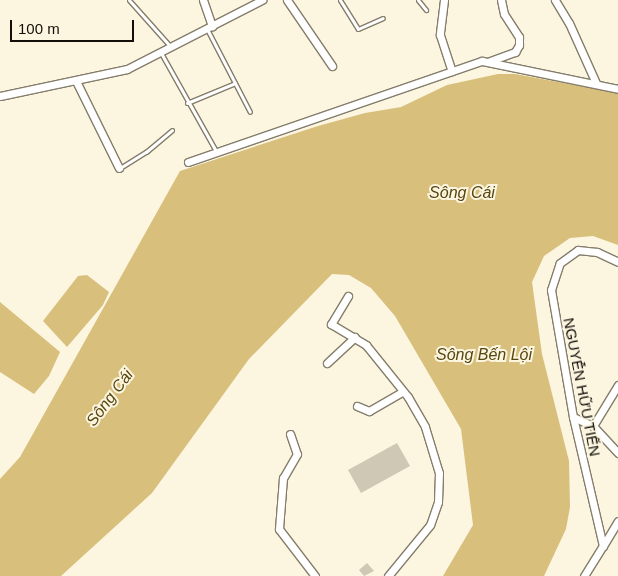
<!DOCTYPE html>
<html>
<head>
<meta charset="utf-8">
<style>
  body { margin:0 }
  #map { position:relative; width:618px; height:576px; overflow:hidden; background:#fcf5e0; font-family:Arial,sans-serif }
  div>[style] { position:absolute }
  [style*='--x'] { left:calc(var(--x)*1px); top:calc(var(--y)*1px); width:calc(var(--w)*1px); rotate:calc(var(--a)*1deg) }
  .water>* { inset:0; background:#d8c07c }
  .building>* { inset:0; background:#cfc8b4 }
  .roads { filter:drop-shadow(1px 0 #847d6b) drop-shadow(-1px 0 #847d6b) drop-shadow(0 1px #847d6b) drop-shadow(0 -1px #847d6b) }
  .lane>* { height:3px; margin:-1.5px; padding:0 1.5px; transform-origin:1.5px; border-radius:1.5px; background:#fff }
  .street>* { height:7px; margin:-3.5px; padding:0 3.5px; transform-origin:3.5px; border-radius:3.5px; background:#fff }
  span { translate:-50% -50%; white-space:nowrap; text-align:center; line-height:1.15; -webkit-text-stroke:4px #fcf5e0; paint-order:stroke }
  .street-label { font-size:15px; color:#120f09 }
  .water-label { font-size:16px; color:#564610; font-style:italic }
  .scale { position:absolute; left:10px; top:20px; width:124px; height:22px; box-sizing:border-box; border:2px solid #120f09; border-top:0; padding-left:6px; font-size:15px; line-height:18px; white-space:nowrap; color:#120f09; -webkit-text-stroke:4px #fcf5e0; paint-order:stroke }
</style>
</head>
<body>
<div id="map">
  <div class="water">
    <i style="clip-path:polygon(498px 74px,515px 74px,618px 93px,618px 245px,593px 236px,570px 238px,544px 256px,532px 282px,542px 354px,569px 461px,570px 507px,566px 529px,544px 576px,443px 576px,473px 525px,461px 429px,395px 316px,371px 288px,349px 275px,332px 274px,249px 359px,152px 493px,61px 576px,0 576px,0 479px,20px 457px,180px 171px,318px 126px,365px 113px,401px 107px,447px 85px)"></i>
    <i style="clip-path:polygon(87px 275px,109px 292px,103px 305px,67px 347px,43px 321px,78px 276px)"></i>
    <i style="clip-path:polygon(0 302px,60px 352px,49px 376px,34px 394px,0 372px)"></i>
  </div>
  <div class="building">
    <i style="clip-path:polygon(397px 443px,410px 466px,361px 493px,348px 470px)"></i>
    <i style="clip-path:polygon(367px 563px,374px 571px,364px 576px,359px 570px)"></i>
  </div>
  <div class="roads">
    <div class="lane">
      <i style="--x:129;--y:0;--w:62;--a:48.3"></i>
      <i style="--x:340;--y:0;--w:34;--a:58"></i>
      <i style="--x:358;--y:29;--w:27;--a:-24"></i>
      <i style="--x:418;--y:0;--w:13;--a:51"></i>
      <i style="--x:207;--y:29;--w:93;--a:62.6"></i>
      <i style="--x:161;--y:53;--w:112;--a:60.7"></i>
      <i style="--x:187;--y:103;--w:52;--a:-22.6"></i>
      <i style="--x:120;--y:168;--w:31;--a:-32"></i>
      <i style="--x:146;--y:152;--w:34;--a:-40"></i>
    </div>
    <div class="street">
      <i style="--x:203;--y:0;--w:28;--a:71"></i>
      <i style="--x:287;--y:0;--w:80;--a:55.7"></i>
      <i style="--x:444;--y:0;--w:35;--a:97"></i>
      <i style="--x:440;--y:35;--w:38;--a:72"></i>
      <i style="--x:555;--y:0;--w:27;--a:59"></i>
      <i style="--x:569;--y:23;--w:66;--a:65.8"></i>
      <i style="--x:490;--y:61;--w:27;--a:-20"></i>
      <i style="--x:515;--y:52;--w:8;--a:-60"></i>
      <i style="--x:519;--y:45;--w:8;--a:-90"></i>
      <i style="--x:519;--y:37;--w:27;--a:-123"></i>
      <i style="--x:504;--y:14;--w:14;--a:-102"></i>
      <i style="--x:76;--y:81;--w:97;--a:63.7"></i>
      <i style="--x:0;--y:96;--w:130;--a:-12"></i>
      <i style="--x:127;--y:69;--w:152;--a:-27.1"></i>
      <i style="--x:188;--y:162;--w:311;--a:-19"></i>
      <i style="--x:482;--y:61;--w:139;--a:11.6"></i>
      <i style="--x:348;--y:296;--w:33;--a:121"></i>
      <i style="--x:331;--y:324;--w:41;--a:31"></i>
      <i style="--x:366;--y:345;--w:67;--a:51.1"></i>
      <i style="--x:408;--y:397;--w:34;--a:60"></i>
      <i style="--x:425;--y:427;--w:48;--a:73.1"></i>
      <i style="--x:439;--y:473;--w:29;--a:92"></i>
      <i style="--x:438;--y:502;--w:24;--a:109"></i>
      <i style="--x:430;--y:525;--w:66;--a:129.5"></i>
      <i style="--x:327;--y:363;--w:38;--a:-43"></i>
      <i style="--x:357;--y:406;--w:13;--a:23"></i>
      <i style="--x:369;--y:411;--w:39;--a:-30"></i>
      <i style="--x:573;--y:417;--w:22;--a:24"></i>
      <i style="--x:593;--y:426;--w:37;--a:47"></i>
      <i style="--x:593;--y:426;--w:48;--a:-58.6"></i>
      <i style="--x:290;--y:434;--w:21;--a:71"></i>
      <i style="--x:297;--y:454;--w:28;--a:120"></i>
      <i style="--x:283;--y:478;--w:51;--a:94.5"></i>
      <i style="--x:279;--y:529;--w:59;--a:52.5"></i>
      <i style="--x:603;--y:546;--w:29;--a:-59"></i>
      <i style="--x:584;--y:576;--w:36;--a:-58"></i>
      <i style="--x:603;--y:546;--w:132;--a:-103.1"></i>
      <i style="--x:573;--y:417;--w:129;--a:-99.8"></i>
      <i style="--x:551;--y:290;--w:28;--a:-72"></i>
      <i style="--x:560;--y:263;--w:22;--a:-36"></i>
      <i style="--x:578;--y:250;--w:19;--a:6"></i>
      <i style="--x:597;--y:252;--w:23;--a:25"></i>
    </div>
  </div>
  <div class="street-label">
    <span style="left:582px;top:387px;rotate:79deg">NGUYỄN HỮU TIẾN</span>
  </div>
  <div class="water-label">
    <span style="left:462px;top:193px">Sông Cái</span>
    <span style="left:484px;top:355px">Sông Bến Lội</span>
    <span style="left:110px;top:398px;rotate:-53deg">Sông Cái</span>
  </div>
  <div class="scale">100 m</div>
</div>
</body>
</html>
